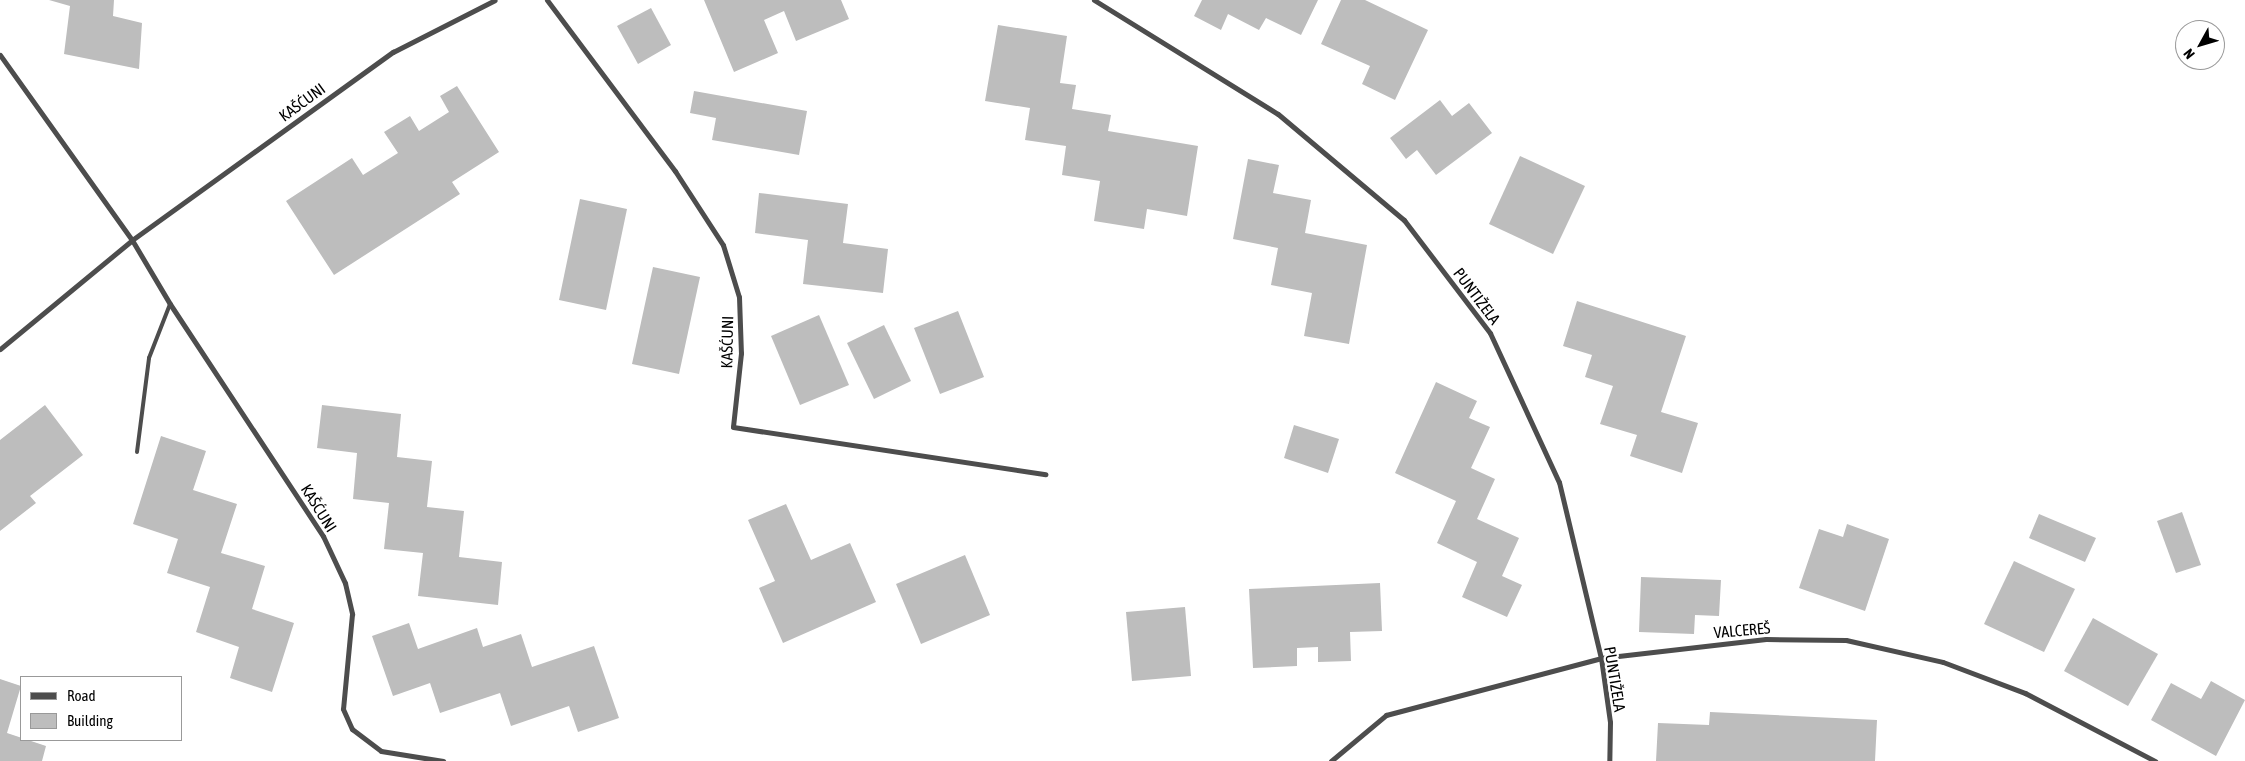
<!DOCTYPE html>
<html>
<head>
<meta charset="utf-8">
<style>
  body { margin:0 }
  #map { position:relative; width:2245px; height:761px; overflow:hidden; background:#fff; font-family:"Asap Condensed",sans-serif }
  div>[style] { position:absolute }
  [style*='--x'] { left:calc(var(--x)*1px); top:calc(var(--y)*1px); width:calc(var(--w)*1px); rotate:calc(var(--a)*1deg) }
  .building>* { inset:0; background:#bdbdbd }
  .service>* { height:4px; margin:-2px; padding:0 2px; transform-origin:2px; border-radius:2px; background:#4d4d4d }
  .minor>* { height:5px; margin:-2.5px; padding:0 2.5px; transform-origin:2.5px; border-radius:2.5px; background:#4d4d4d }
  span { translate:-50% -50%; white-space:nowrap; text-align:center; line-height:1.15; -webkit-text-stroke:4.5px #fff; paint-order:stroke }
  .street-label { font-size:16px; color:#000 }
  .legend { position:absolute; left:20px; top:676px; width:162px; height:65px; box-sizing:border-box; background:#fff; border:1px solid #999; margin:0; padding:6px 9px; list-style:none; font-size:15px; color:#000 }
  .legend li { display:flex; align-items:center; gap:10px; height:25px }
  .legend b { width:25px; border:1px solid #999 }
  .north { position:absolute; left:2175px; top:20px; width:50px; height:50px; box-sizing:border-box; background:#fff; border:1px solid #999; border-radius:50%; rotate:231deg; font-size:14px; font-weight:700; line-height:20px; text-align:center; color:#000 }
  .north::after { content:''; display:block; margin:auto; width:18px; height:22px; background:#000; clip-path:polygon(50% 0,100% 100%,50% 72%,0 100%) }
</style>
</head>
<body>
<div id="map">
  <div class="building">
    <i style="clip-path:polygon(49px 0,114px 0,113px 16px,142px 23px,139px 69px,64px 54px,70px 6px)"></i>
    <i style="clip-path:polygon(704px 0,841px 0,849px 19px,796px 41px,784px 11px,764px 20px,778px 53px,734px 72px)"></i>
    <i style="clip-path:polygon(1202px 0,1318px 0,1301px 35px,1266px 18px,1259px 30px,1228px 14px,1221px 30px,1194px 16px)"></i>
    <i style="clip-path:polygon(1341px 0,1365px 0,1428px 30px,1395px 100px,1362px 84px,1370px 66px,1321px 44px)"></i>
    <i style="clip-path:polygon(651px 8px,671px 45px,638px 64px,617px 26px)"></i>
    <i style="clip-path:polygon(998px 25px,1067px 36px,1060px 83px,1076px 85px,1072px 109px,1111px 115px,1108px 131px,1198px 146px,1187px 216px,1147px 209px,1144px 229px,1094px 221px,1100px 181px,1062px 175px,1066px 146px,1025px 140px,1030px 108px,985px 101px)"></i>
    <i style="clip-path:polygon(457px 86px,499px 152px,452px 182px,460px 194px,334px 275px,286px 201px,352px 158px,363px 175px,398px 153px,384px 132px,410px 116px,419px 131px,449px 112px,440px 96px)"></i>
    <i style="clip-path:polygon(694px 91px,807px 111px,799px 155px,712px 140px,716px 118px,690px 113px)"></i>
    <i style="clip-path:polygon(1440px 100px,1452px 116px,1469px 103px,1492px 133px,1436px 175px,1417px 150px,1406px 159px,1390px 138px)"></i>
    <i style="clip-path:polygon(1520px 156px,1585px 186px,1553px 254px,1489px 224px)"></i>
    <i style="clip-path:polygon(1248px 159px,1279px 165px,1273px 193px,1311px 200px,1305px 233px,1367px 245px,1349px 344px,1304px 336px,1312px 293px,1271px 285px,1278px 248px,1233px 239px)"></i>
    <i style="clip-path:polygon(759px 193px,848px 204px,843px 243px,888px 249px,883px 293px,803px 284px,808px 240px,755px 233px)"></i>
    <i style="clip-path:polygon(580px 199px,627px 209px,606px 310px,559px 300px)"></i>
    <i style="clip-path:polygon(653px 267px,700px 277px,679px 374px,632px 364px)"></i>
    <i style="clip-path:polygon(1577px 301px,1686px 336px,1661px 412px,1698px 423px,1682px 473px,1630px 456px,1637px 435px,1600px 424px,1613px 386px,1585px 377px,1592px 355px,1563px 346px)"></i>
    <i style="clip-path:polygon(958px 311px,984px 377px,940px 394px,914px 328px)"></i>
    <i style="clip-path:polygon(819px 315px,849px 385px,800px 405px,771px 336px)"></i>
    <i style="clip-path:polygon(884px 325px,911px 381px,874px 399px,847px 343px)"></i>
    <i style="clip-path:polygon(1436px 382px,1477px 401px,1469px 418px,1490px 427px,1471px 468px,1495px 479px,1477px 519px,1519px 538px,1502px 576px,1522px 585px,1507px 617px,1462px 597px,1477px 562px,1437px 543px,1456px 501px,1395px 473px)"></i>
    <i style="clip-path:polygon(45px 405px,83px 455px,30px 496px,36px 503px,0 531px,0 440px)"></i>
    <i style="clip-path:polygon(322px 405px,401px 414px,397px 457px,432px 461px,427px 507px,464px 511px,459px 557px,502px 562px,498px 605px,418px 596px,423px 553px,384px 549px,389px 503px,353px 499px,357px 453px,317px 448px)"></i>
    <i style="clip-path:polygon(1294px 425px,1339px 439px,1328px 473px,1284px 458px)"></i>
    <i style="clip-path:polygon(161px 436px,206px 451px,193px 490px,237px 504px,221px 553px,265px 566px,252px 609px,294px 623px,272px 692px,230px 678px,239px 647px,196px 632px,210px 587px,167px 573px,178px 539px,133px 524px)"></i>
    <i style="clip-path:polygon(786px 504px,811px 560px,850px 543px,876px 602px,783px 643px,759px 588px,775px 581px,748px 520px)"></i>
    <i style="clip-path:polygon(2182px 512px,2201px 565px,2176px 573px,2157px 521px)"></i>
    <i style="clip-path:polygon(2039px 514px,2096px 538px,2085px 562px,2029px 538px)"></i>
    <i style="clip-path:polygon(1847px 524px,1889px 539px,1865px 611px,1799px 588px,1819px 529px,1843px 537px)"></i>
    <i style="clip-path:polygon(965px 555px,990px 615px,921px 644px,896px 584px)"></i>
    <i style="clip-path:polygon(2014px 561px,2075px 589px,2044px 652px,1984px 624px)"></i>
    <i style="clip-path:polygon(1641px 577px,1721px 580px,1719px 616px,1695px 615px,1694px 634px,1639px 632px)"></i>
    <i style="clip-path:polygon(1380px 583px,1382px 631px,1350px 632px,1351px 661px,1318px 662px,1318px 647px,1297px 648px,1297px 666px,1253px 668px,1249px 589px)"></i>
    <i style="clip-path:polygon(1185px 607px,1191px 676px,1132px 681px,1126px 612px)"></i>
    <i style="clip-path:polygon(2093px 618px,2158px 654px,2128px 706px,2064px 671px)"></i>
    <i style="clip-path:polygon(409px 623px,418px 649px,477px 628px,483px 647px,521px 634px,532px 667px,594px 646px,619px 718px,578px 732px,569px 706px,511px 726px,500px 693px,440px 713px,430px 683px,393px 696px,372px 636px)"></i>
    <i style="clip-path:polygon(0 679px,21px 686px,7px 733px,46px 746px,42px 761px,0 761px)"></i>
    <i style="clip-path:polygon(2211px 681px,2245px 700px,2216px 756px,2151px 720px,2171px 683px,2201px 699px)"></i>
    <i style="clip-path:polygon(1710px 712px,1877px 720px,1875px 761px,1656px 761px,1658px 723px,1709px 725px)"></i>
  </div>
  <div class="service">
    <i style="--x:137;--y:452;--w:95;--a:-82.7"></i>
    <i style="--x:149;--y:358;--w:58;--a:-68.7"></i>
  </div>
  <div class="minor">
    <i style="--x:547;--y:0;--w:214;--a:53.2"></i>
    <i style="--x:675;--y:171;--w:88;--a:57"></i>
    <i style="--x:723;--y:245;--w:54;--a:72.9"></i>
    <i style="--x:739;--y:297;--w:56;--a:88"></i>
    <i style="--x:741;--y:353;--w:74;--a:96.2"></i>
    <i style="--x:733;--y:427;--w:316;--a:8.6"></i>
    <i style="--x:1094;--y:0;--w:216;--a:31.8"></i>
    <i style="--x:1278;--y:114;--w:165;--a:40.1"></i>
    <i style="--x:1404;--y:220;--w:142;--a:52.7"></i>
    <i style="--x:1490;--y:333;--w:164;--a:65.2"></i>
    <i style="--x:1559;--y:482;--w:181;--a:76.6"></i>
    <i style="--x:1601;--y:658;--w:65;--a:82"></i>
    <i style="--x:1610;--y:722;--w:39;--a:91"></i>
    <i style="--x:0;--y:55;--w:227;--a:54.5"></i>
    <i style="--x:132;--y:240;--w:74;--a:59.3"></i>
    <i style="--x:170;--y:304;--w:278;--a:56.6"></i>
    <i style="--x:323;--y:536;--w:52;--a:64.9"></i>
    <i style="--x:345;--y:583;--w:32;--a:77"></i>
    <i style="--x:352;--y:614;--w:95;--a:95.4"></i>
    <i style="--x:343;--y:709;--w:22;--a:66"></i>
    <i style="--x:352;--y:729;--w:36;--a:37"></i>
    <i style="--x:381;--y:751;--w:63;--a:9.2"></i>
    <i style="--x:0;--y:349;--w:171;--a:-39.5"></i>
    <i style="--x:132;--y:240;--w:322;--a:-35.8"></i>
    <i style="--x:393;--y:52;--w:114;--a:-27"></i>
    <i style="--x:1331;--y:761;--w:72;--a:-39.9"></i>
    <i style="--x:1386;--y:715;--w:222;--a:-14.8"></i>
    <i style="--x:1601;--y:658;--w:166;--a:-6.6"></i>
    <i style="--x:1766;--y:639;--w:80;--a:0.7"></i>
    <i style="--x:1846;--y:640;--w:99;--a:12.8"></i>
    <i style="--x:1943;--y:662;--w:88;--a:20.7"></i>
    <i style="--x:2025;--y:693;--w:147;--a:27.6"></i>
  </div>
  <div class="street-label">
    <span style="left:302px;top:102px;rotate:-36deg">KAŠĆUNI</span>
    <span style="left:1477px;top:296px;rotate:53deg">PUNTIŽELA</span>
    <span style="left:727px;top:342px;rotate:-89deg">KAŠĆUNI</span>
    <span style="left:319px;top:508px;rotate:58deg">KAŠĆUNI</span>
    <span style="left:1742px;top:630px;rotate:-5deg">VALCEREŠ</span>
    <span style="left:1615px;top:679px;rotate:81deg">PUNTIŽELA</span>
  </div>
  <ul class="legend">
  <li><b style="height:6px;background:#4d4d4d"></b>Road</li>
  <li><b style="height:14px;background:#bdbdbd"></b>Building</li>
  </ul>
  <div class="north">N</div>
</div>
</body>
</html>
